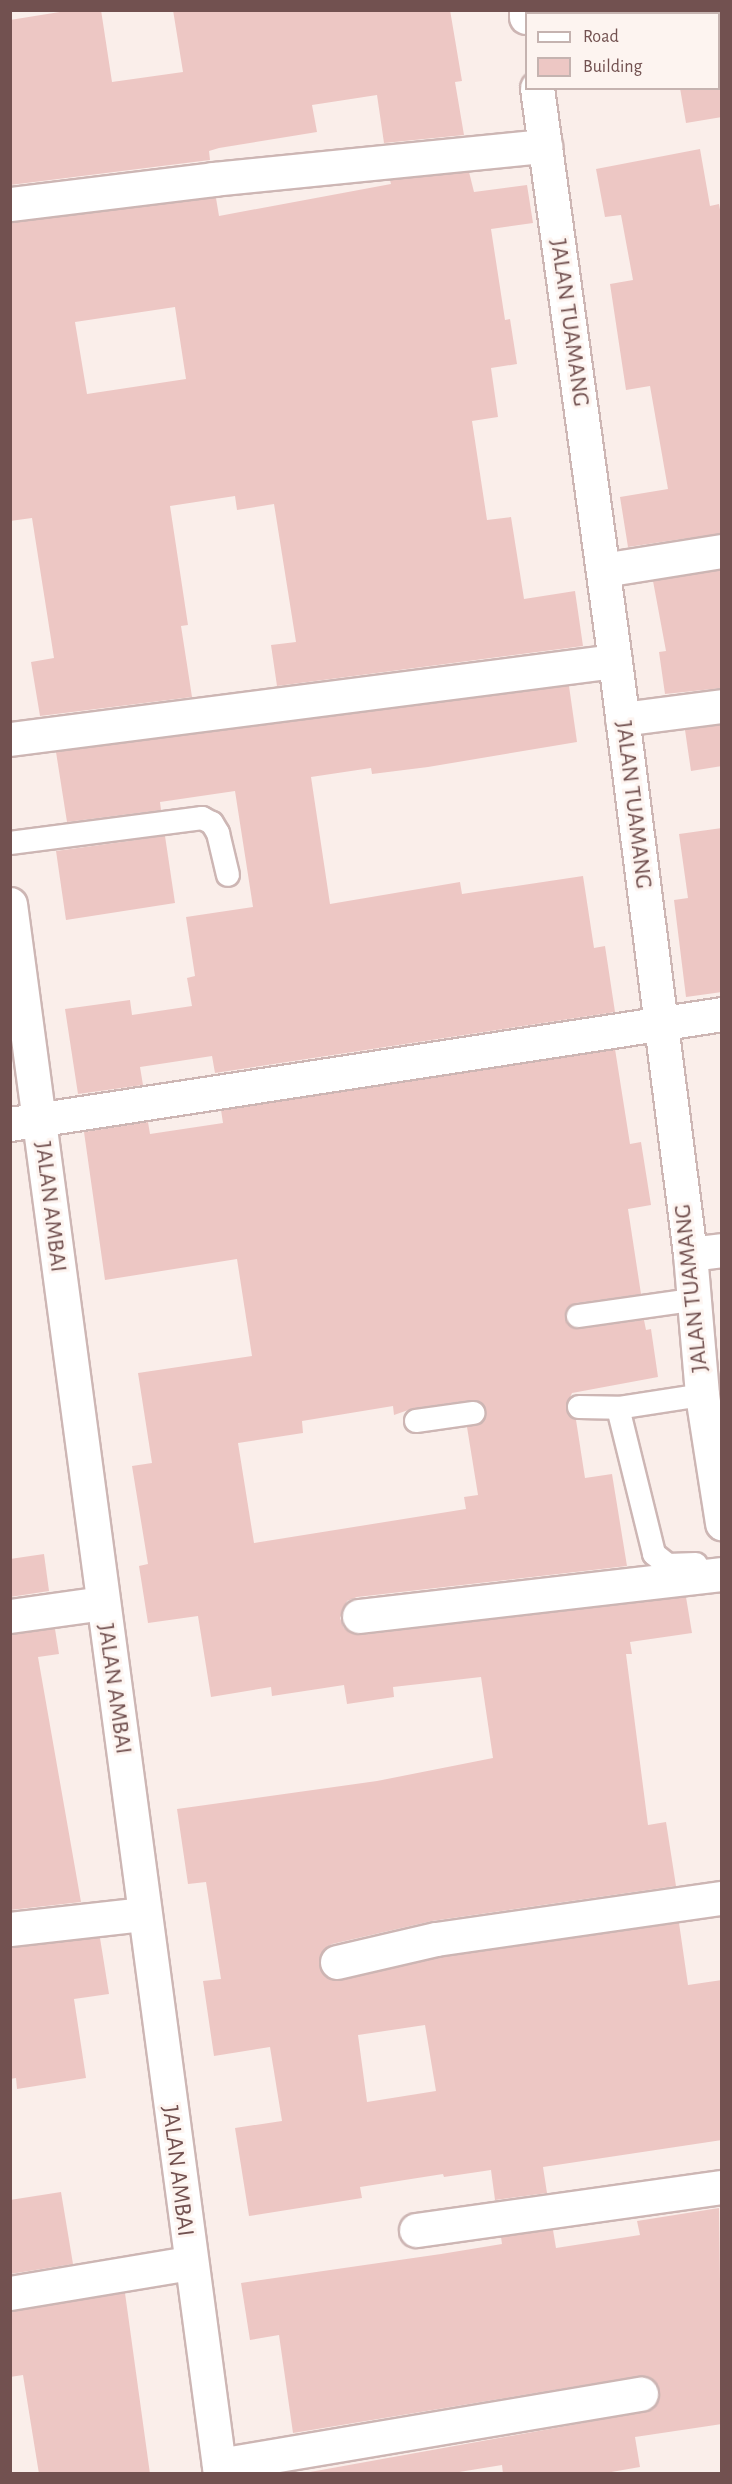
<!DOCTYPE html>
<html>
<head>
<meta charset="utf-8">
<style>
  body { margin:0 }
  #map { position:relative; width:732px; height:2484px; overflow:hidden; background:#faeeea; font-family:"Alegreya Sans",sans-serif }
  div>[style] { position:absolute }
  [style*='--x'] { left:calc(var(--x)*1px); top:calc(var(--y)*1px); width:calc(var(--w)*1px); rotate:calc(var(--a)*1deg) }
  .building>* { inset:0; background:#edc7c4 }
  .roads { filter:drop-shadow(2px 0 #cdb6b4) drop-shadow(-2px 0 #cdb6b4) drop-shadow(0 2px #cdb6b4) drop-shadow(0 -2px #cdb6b4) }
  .lane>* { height:22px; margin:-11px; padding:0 11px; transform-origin:11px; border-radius:11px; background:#fff }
  .street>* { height:33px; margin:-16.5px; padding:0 16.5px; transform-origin:16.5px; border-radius:16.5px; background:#fff }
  span { translate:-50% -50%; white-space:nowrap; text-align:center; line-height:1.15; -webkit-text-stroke:6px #fdf4f0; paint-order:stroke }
  .street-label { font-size:24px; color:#725150 }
  .frame { position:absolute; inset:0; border:12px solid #725150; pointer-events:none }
  .legend { position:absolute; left:525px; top:12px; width:195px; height:78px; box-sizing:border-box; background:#fdf4f0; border:2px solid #c5b3b0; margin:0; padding:8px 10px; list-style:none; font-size:18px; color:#725150 }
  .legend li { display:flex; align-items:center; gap:12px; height:30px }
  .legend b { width:30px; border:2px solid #c5b3b0 }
</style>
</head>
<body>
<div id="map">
  <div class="building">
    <i style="clip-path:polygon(72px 10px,101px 10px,112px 82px,183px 72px,173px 10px,450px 10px,462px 81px,455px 82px,464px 135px,384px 143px,377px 95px,312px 105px,317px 132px,219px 148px,209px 151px,210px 160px,10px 185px,10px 20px)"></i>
    <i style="clip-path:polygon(680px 88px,722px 88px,722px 117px,686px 123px)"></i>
    <i style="clip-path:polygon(700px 149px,710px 206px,719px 204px,722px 221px,722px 533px,628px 547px,620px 497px,668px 489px,650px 386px,626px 390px,610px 284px,633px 280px,621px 215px,605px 217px,596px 169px)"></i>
    <i style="clip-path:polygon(evenodd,469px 172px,474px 192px,527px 185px,533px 223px,491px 229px,505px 320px,510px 319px,517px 364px,491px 368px,498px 417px,472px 421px,487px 520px,511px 517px,524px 599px,575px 591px,583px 646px,277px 686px,271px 645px,296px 642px,274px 504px,237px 510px,235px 496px,170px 506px,188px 625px,181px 626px,192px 697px,40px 716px,31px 662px,54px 658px,32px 518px,10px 521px,10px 222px,216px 198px,219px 216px,391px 184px,390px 180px,469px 172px,175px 307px,186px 379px,87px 394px,75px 322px,175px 307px)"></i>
    <i style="clip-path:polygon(722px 570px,722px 688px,665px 694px,659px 652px,666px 651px,653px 581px)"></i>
    <i style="clip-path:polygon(569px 686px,577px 742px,428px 767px,372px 774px,371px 768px,311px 777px,330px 904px,460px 882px,462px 894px,583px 876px,594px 948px,605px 946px,615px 1012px,215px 1073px,212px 1056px,140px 1067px,143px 1085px,78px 1094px,65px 1009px,130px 1000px,132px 1015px,192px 1006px,187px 978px,195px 976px,186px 917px,253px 907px,235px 791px,160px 802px,161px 810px,67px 822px,56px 752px)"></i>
    <i style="clip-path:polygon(722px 725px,722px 766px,691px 771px,685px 730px)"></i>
    <i style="clip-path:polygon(722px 828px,722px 992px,686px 997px,674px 900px,688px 898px,679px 834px)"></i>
    <i style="clip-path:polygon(165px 836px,175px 903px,66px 920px,56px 851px)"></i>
    <i style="clip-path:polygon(evenodd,615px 1049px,630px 1144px,641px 1142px,651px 1205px,628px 1209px,641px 1294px,576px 1303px,566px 1310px,565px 1317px,568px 1325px,579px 1329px,644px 1320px,646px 1330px,651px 1329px,658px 1377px,572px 1393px,566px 1407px,576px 1420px,585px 1478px,612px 1474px,627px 1566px,357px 1597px,347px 1601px,340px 1618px,344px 1628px,361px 1635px,686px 1597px,692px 1633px,630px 1642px,632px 1654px,626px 1654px,648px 1825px,666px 1822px,676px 1886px,432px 1921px,332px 1944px,324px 1949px,319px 1966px,324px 1975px,341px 1980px,439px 1957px,679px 1923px,688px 1985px,722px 1980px,722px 2140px,543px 2167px,547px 2193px,495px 2200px,491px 2170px,444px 2177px,443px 2174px,360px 2187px,362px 2198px,249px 2216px,235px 2128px,282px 2121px,270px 2047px,214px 2056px,203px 1981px,221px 1979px,206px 1882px,188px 1884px,177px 1809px,377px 1781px,493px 1758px,481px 1677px,393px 1687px,394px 1697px,347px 1704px,344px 1685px,272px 1696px,271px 1687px,211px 1697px,198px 1616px,148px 1623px,139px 1566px,148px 1564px,132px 1466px,152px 1463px,138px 1373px,252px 1356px,237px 1259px,105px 1280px,84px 1132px,148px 1122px,150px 1134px,223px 1123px,221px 1110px,615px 1049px,471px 1400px,483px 1404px,486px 1412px,482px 1423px,467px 1427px,478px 1495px,464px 1497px,466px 1509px,254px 1543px,238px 1443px,303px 1433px,302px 1421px,393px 1406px,394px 1415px,414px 1408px,471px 1400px,615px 1049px,425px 2025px,436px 2091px,367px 2102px,358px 2035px,425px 2025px)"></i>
    <i style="clip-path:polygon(44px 1554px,49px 1591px,10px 1597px,10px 1559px)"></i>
    <i style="clip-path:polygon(55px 1629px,59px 1654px,38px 1657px,81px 1902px,10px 1910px,10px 1634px)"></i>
    <i style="clip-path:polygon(100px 1938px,109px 1994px,74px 1999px,86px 2078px,17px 2089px,16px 2078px,10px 2079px,10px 1947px)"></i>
    <i style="clip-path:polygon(61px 2192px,73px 2264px,10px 2274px,10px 2200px)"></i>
    <i style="clip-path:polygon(719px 2208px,722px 2424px,635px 2437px,640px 2467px,600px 2474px,503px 2474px,502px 2465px,447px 2474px,299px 2474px,644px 2412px,658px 2401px,659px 2390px,648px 2377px,638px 2376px,293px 2433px,279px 2335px,250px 2340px,241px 2283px,441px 2254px,502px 2244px,501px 2237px,553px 2230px,556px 2248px,640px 2235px,637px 2221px)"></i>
    <i style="clip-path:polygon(125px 2293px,150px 2474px,39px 2474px,23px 2375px,10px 2377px,10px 2311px)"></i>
  </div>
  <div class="roads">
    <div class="lane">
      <i style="--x:10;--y:843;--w:194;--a:-7.4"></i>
      <i style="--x:202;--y:818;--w:11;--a:27"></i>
      <i style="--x:212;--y:823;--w:12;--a:59"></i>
      <i style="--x:218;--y:833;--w:43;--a:76.6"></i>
      <i style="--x:578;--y:1316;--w:115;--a:-8"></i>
      <i style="--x:579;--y:1407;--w:39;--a:1"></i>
      <i style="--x:618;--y:1408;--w:85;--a:-8.8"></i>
      <i style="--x:618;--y:1408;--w:150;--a:76.1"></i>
      <i style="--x:654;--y:1554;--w:18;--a:38"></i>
      <i style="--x:668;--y:1565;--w:28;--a:-2"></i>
      <i style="--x:416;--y:1421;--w:58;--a:-8"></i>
    </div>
    <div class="street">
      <i style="--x:526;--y:10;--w:7;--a:90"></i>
      <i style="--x:673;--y:14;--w:19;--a:-12"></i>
      <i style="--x:537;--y:88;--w:578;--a:82.25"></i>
      <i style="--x:615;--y:661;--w:598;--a:82.79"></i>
      <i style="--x:690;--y:1254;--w:142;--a:85.1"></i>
      <i style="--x:702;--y:1395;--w:130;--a:81.1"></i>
      <i style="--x:10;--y:204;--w:205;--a:-7"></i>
      <i style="--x:213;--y:179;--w:334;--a:-5.7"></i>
      <i style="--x:603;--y:570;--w:121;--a:-9.1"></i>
      <i style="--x:622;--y:719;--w:101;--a:-7.4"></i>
      <i style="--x:10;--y:739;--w:610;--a:-7.35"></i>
      <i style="--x:10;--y:904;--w:1584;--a:82.38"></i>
      <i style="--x:10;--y:1124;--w:720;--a:-8.78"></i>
      <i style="--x:690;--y:1254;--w:32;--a:-7"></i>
      <i style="--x:10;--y:1616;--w:93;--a:-8"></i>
      <i style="--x:359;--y:1616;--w:365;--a:-6.6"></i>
      <i style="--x:10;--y:1929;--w:135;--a:-6.4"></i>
      <i style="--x:337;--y:1962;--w:102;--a:-13.1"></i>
      <i style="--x:436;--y:1939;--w:289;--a:-8.2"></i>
      <i style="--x:416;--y:2230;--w:309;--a:-8"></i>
      <i style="--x:10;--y:2293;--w:181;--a:-9.5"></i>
      <i style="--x:219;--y:2465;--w:428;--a:-9.6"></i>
    </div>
  </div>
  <div class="street-label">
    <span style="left:569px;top:323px;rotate:82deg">JALAN TUAMANG</span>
    <span style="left:633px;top:805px;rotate:83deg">JALAN TUAMANG</span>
    <span style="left:50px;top:1207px;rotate:83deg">JALAN AMBAI</span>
    <span style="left:692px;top:1288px;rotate:-96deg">JALAN TUAMANG</span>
    <span style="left:114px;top:1689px;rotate:82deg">JALAN AMBAI</span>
    <span style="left:177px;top:2171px;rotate:83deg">JALAN AMBAI</span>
  </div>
  <div class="frame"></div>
  <ul class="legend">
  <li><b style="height:8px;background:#fff"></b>Road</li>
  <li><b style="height:16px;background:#edc7c4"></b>Building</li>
  </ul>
</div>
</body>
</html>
